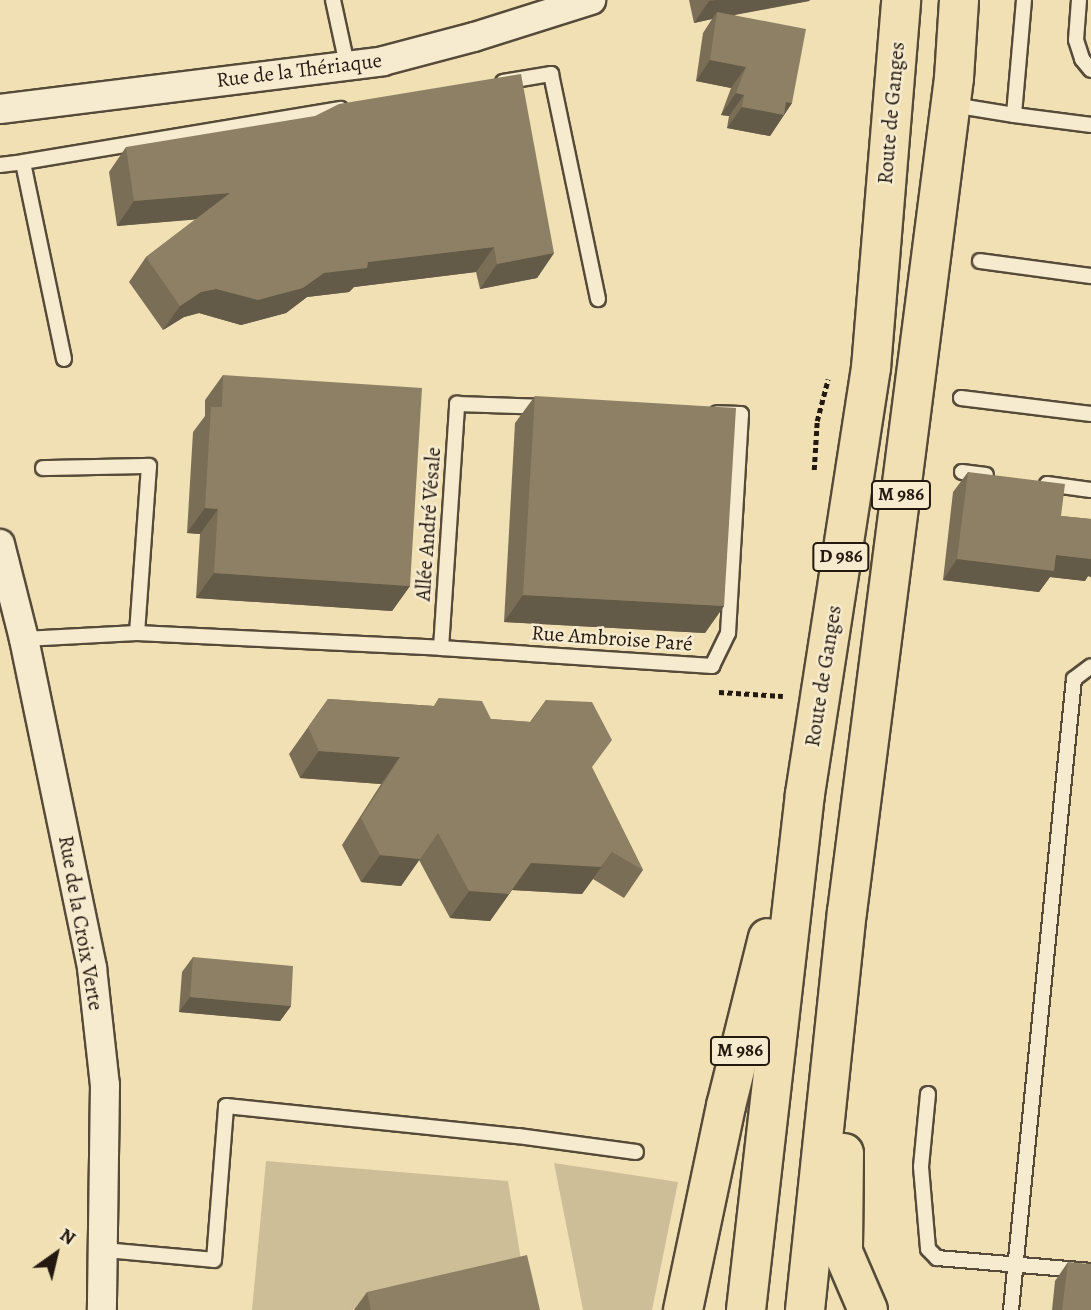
<!DOCTYPE html>
<html>
<head>
<meta charset="utf-8">
<style>
  body { margin:0 }
  #map { position:relative; width:1091px; height:1310px; overflow:hidden; background:#f1e0b4; font-family:Alegreya,serif }
  div>[style] { position:absolute }
  [style*='--x'] { left:calc(var(--x)*1px); top:calc(var(--y)*1px); width:calc(var(--w)*1px); rotate:calc(var(--a)*1deg) }
  .green>* { inset:0; background:#cebe98 }
  .path>* { height:4.5px; margin-top:-2.25px; transform-origin:0; background:repeating-linear-gradient(90deg,#231910 0 5px,transparent 0 8.5px) }
  .roads { filter:drop-shadow(2px 0 #564b39) drop-shadow(-2px 0 #564b39) drop-shadow(0 2px #564b39) drop-shadow(0 -2px #564b39) }
  .lane>* { height:14px; margin:-7px; padding:0 7px; transform-origin:7px; border-radius:7px; background:#f6ebce }
  .street>* { height:28px; margin:-14px; padding:0 14px; transform-origin:14px; border-radius:14px; background:#f6ebce }
  .primary>* { height:38px; margin:-19px; padding:0 19px; transform-origin:19px; border-radius:19px; background:#f1e0b4 }
  .wall>* { inset:0; background:#7a6e57 }
  .shaded-wall>* { inset:0; background:#635a47 }
  .building>* { inset:0; background:#8e8065 }
  span { translate:-50% -50%; white-space:nowrap; text-align:center; line-height:1.15; -webkit-text-stroke:5px #f6ebce; paint-order:stroke }
  .shield-label span { padding:2px 5px; background:#f6ebce; border:2px solid; border-radius:5px; -webkit-text-stroke-width:0 }
  .shield-label { font-size:19px; color:#231910; font-weight:700 }
  .street-label { font-size:21px; color:#231910 }
  .north { position:absolute; left:21px; top:1219px; width:70px; height:70px; -webkit-text-stroke:5px #f6ebce; paint-order:stroke; rotate:34deg; font-size:19px; font-weight:700; line-height:28px; text-align:center; color:#231910 }
  .north::after { content:''; display:block; margin:auto; width:24px; height:32px; background:#231910; clip-path:polygon(50% 0,100% 100%,50% 72%,0 100%) }
</style>
</head>
<body>
<div id="map">
  <div class="green">
    <i style="clip-path:polygon(266px 1161px,508px 1181px,524px 1278px,351px 1310px,252px 1310px)"></i>
    <i style="clip-path:polygon(554px 1163px,678px 1182px,652px 1310px,583px 1310px)"></i>
  </div>
  <div class="path">
    <i style="--x:814;--y:470;--w:49;--a:-86.5"></i>
    <i style="--x:817;--y:421;--w:43;--a:-75.3"></i>
    <i style="--x:719;--y:692;--w:64;--a:3.6"></i>
  </div>
  <div class="roads">
    <div class="lane">
      <i style="--x:333;--y:0;--w:66;--a:77.8"></i>
      <i style="--x:1024;--y:0;--w:115;--a:95"></i>
      <i style="--x:1014;--y:115;--w:78;--a:7.4"></i>
      <i style="--x:1079;--y:0;--w:40;--a:94.3"></i>
      <i style="--x:1076;--y:40;--w:20;--a:72"></i>
      <i style="--x:1082;--y:59;--w:14;--a:51"></i>
      <i style="--x:503;--y:82;--w:49;--a:-9.5"></i>
      <i style="--x:551;--y:74;--w:230;--a:78.2"></i>
      <i style="--x:953;--y:105;--w:62;--a:9.3"></i>
      <i style="--x:0;--y:165;--w:23;--a:-7"></i>
      <i style="--x:980;--y:261;--w:112;--a:7.7"></i>
      <i style="--x:64;--y:359;--w:201;--a:-101.8"></i>
      <i style="--x:23;--y:162;--w:322;--a:-9.5"></i>
      <i style="--x:961;--y:398;--w:131;--a:7"></i>
      <i style="--x:43;--y:468;--w:106;--a:-1.1"></i>
      <i style="--x:149;--y:466;--w:167;--a:94.1"></i>
      <i style="--x:137;--y:633;--w:304;--a:2.8"></i>
      <i style="--x:441;--y:648;--w:272;--a:3.8"></i>
      <i style="--x:712;--y:666;--w:37;--a:-64"></i>
      <i style="--x:728;--y:633;--w:219;--a:-86.6"></i>
      <i style="--x:741;--y:414;--w:24;--a:-178"></i>
      <i style="--x:962;--y:472;--w:24;--a:7"></i>
      <i style="--x:1047;--y:484;--w:44;--a:7.8"></i>
      <i style="--x:24;--y:639;--w:113;--a:-3"></i>
      <i style="--x:441;--y:648;--w:245;--a:-86.2"></i>
      <i style="--x:457;--y:404;--w:90;--a:1.9"></i>
      <i style="--x:928;--y:1094;--w:73;--a:95.5"></i>
      <i style="--x:921;--y:1167;--w:82;--a:85.1"></i>
      <i style="--x:928;--y:1249;--w:13;--a:45"></i>
      <i style="--x:937;--y:1258;--w:155;--a:4.8"></i>
      <i style="--x:105;--y:1250;--w:109;--a:5.2"></i>
      <i style="--x:214;--y:1260;--w:154;--a:-85.5"></i>
      <i style="--x:226;--y:1106;--w:294;--a:5.9"></i>
      <i style="--x:518;--y:1136;--w:119;--a:7.7"></i>
      <i style="--x:1011;--y:1310;--w:634;--a:-84.3"></i>
      <i style="--x:1074;--y:679;--w:21;--a:-37"></i>
    </div>
    <div class="street">
      <i style="--x:0;--y:109;--w:386;--a:-7.1"></i>
      <i style="--x:383;--y:61;--w:94;--a:-14.8"></i>
      <i style="--x:474;--y:37;--w:123;--a:-17.5"></i>
      <i style="--x:0;--y:544;--w:98;--a:75.8"></i>
      <i style="--x:24;--y:639;--w:336;--a:78.3"></i>
      <i style="--x:92;--y:968;--w:118;--a:83.7"></i>
      <i style="--x:105;--y:1085;--w:225;--a:90.8"></i>
    </div>
    <div class="primary">
      <i style="--x:844;--y:1153;--w:99;--a:90.6"></i>
      <i style="--x:843;--y:1252;--w:63;--a:66.7"></i>
      <i style="--x:683;--y:1310;--w:208;--a:-78.1"></i>
      <i style="--x:726;--y:1106;--w:173;--a:-76"></i>
      <i style="--x:746;--y:1310;--w:519;--a:-83.48"></i>
      <i style="--x:805;--y:794;--w:431;--a:-81.2"></i>
      <i style="--x:871;--y:368;--w:369;--a:-85.3"></i>
      <i style="--x:805;--y:1310;--w:400;--a:-84"></i>
      <i style="--x:847;--y:912;--w:841;--a:-82.69"></i>
      <i style="--x:954;--y:78;--w:78;--a:-86.3"></i>
    </div>
  </div>
  <div class="wall">
    <i style="clip-path:polygon(689px 0,810px 0,809px 1px,735px 15px,792px 103px,770px 136px,727px 128px,729px 116px,721px 115px,731px 88px,696px 81px,703px 33px,712px 19px,694px 23px)"></i>
    <i style="clip-path:polygon(126px 147px,554px 253px,537px 278px,480px 289px,476px 272px,354px 287px,349px 292px,307px 297px,286px 313px,241px 325px,199px 313px,184px 317px,163px 330px,129px 282px,146px 257px,196px 219px,117px 226px,109px 172px)"></i>
    <i style="clip-path:polygon(223px 375px,410px 586px,392px 611px,196px 598px,200px 534px,187px 533px,193px 432px,205px 416px,205px 400px)"></i>
    <i style="clip-path:polygon(535px 396px,724px 606px,705px 633px,504px 622px,515px 423px)"></i>
    <i style="clip-path:polygon(968px 472px,1061px 516px,1091px 519px,1091px 577px,1088px 576px,1085px 581px,1050px 577px,1039px 592px,943px 580px,953px 492px)"></i>
    <i style="clip-path:polygon(439px 698px,491px 719px,530px 722px,546px 700px,592px 768px,643px 870px,624px 898px,593px 879px,582px 894px,512px 890px,490px 921px,450px 918px,419px 860px,401px 886px,361px 882px,342px 845px,381px 784px,300px 778px,289px 754px,328px 699px,434px 706px)"></i>
    <i style="clip-path:polygon(193px 957px,291px 1006px,280px 1021px,179px 1012px,182px 972px)"></i>
    <i style="clip-path:polygon(1068px 1262px,1091px 1310px,1052px 1310px,1055px 1281px)"></i>
    <i style="clip-path:polygon(367px 1292px,540px 1310px,354px 1310px)"></i>
  </div>
  <div class="shaded-wall">
    <i style="clip-path:polygon(717px 0,810px 0,809px 1px,716px 18px,717px 12px,712px 19px,694px 23px,709px 1px)"></i>
    <i style="clip-path:polygon(710px 60px,746px 67px,731px 88px,696px 81px)"></i>
    <i style="clip-path:polygon(736px 93px,744px 95px,729px 116px,721px 115px)"></i>
    <i style="clip-path:polygon(786px 102px,792px 103px,770px 136px,727px 128px,742px 107px)"></i>
    <i style="clip-path:polygon(230px 193px,213px 218px,117px 226px,134px 201px)"></i>
    <i style="clip-path:polygon(494px 247px,476px 272px,354px 287px,349px 292px,307px 297px,286px 313px,241px 325px,199px 313px,184px 317px,163px 330px,180px 306px,201px 292px,216px 289px,324px 273px,368px 262px)"></i>
    <i style="clip-path:polygon(554px 253px,537px 278px,480px 289px,497px 264px)"></i>
    <i style="clip-path:polygon(205px 508px,218px 509px,200px 534px,187px 533px)"></i>
    <i style="clip-path:polygon(1056px 555px,1091px 559px,1091px 577px,1088px 576px,1085px 581px,1050px 577px,1039px 592px,943px 580px,957px 559px)"></i>
    <i style="clip-path:polygon(214px 573px,410px 586px,392px 611px,196px 598px)"></i>
    <i style="clip-path:polygon(523px 595px,724px 606px,705px 633px,504px 622px)"></i>
    <i style="clip-path:polygon(319px 751px,400px 757px,381px 784px,300px 778px)"></i>
    <i style="clip-path:polygon(612px 852px,582px 894px,512px 890px,490px 921px,450px 918px,469px 891px,531px 863px)"></i>
    <i style="clip-path:polygon(380px 855px,420px 859px,401px 886px,361px 882px)"></i>
    <i style="clip-path:polygon(190px 997px,291px 1006px,280px 1021px,179px 1012px)"></i>
  </div>
  <div class="building">
    <i style="clip-path:polygon(717px 12px,806px 29px,792px 103px,786px 102px,784px 115px,742px 107px,744px 95px,736px 93px,746px 67px,710px 60px)"></i>
    <i style="clip-path:polygon(521px 74px,554px 253px,497px 264px,494px 247px,368px 262px,367px 268px,324px 273px,303px 288px,258px 300px,216px 289px,201px 292px,180px 306px,146px 257px,230px 193px,134px 201px,126px 147px,315px 116px,339px 104px)"></i>
    <i style="clip-path:polygon(223px 375px,422px 388px,410px 586px,214px 573px,218px 509px,205px 508px,211px 407px,222px 407px)"></i>
    <i style="clip-path:polygon(535px 396px,736px 408px,724px 606px,523px 595px)"></i>
    <i style="clip-path:polygon(968px 472px,1065px 484px,1061px 516px,1091px 519px,1091px 559px,1056px 555px,1054px 571px,957px 559px)"></i>
    <i style="clip-path:polygon(439px 698px,482px 701px,491px 719px,531px 722px,546px 700px,592px 702px,612px 740px,592px 767px,643px 870px,612px 852px,601px 867px,531px 863px,509px 894px,469px 891px,438px 833px,420px 859px,380px 855px,361px 818px,400px 757px,319px 751px,308px 727px,328px 699px,434px 706px)"></i>
    <i style="clip-path:polygon(193px 957px,293px 966px,291px 1006px,190px 997px)"></i>
    <i style="clip-path:polygon(527px 1255px,540px 1310px,371px 1310px,367px 1292px)"></i>
    <i style="clip-path:polygon(1068px 1262px,1091px 1264px,1091px 1310px,1062px 1310px)"></i>
  </div>
  <div class="shield-label">
    <span style="left:901px;top:495px">M 986</span>
    <span style="left:841px;top:557px">D 986</span>
    <span style="left:740px;top:1051px">M 986</span>
  </div>
  <div class="street-label">
    <span style="left:299px;top:70px;rotate:-7deg">Rue de la Thériaque</span>
    <span style="left:891px;top:113px;rotate:-85deg">Route de Ganges</span>
    <span style="left:428px;top:524px;rotate:-86deg">Allée André Vésale</span>
    <span style="left:612px;top:638px;rotate:4deg">Rue Ambroise Paré</span>
    <span style="left:823px;top:676px;rotate:-81deg">Route de Ganges</span>
    <span style="left:81px;top:923px;rotate:80deg">Rue de la Croix Verte</span>
  </div>
  <div class="north">N</div>
</div>
</body>
</html>
